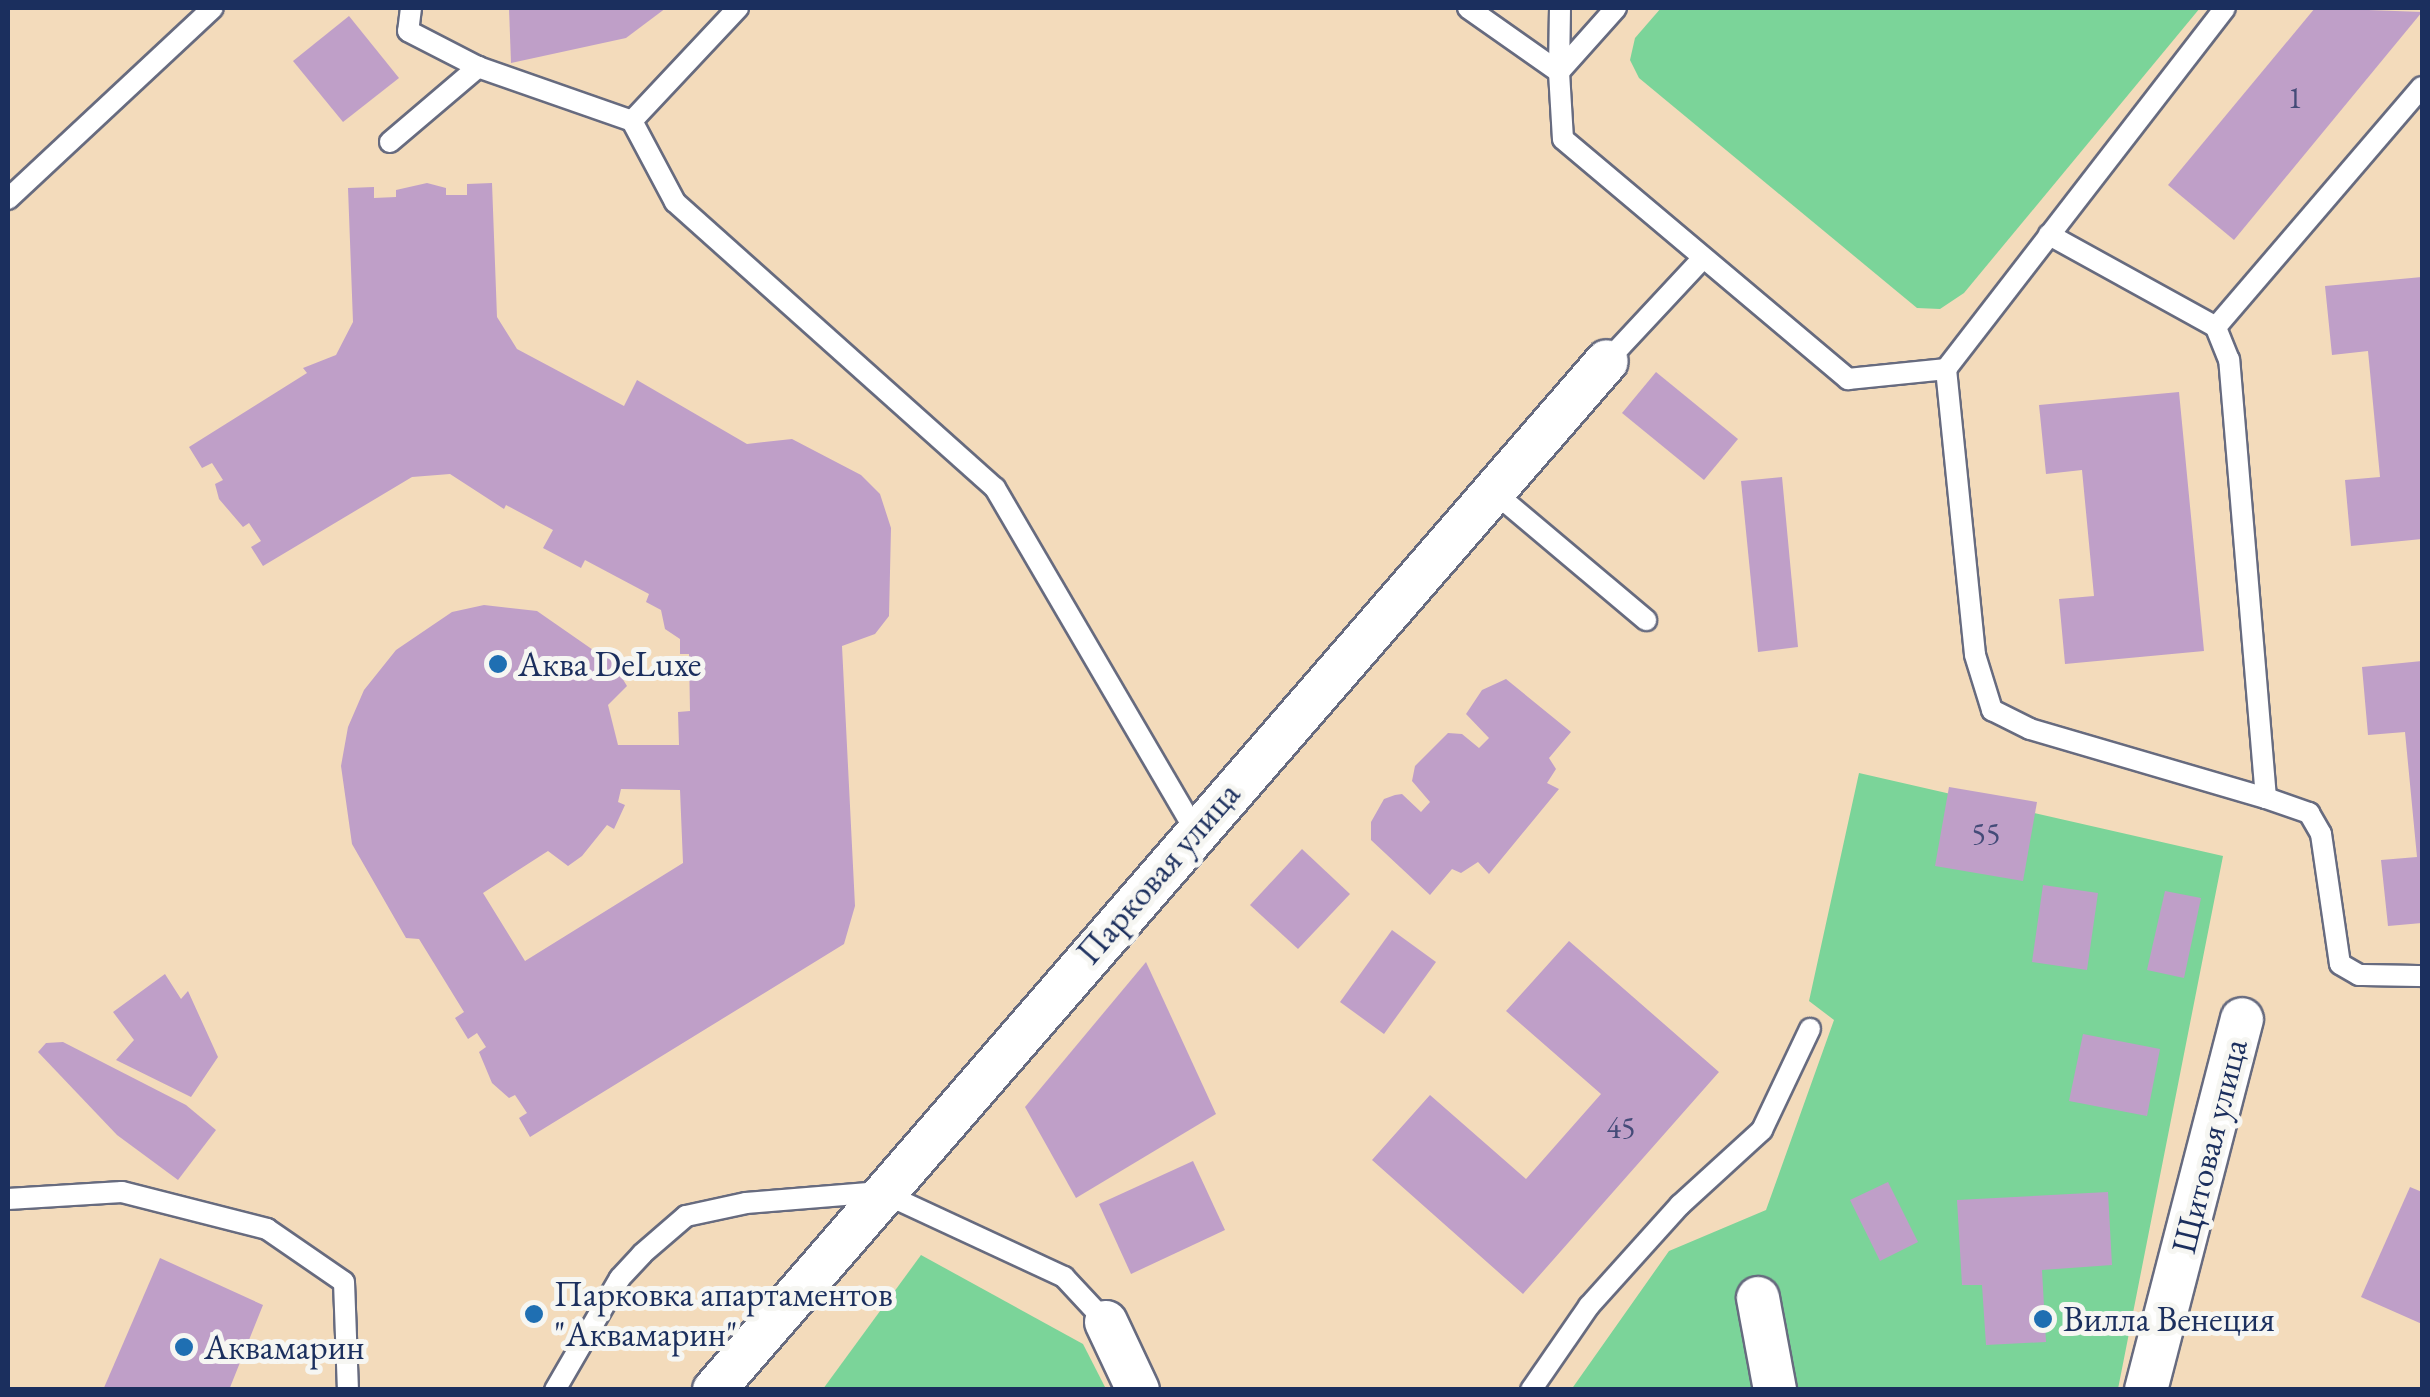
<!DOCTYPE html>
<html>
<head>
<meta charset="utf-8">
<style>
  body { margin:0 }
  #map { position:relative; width:2430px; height:1397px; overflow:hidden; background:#f3dbbb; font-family:"EB Garamond",serif }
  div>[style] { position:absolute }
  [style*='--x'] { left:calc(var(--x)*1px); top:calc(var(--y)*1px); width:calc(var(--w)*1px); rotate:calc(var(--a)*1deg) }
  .green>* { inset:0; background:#7bd499 }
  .building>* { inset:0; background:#bf9fc8 }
  .roads { filter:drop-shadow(2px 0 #676b7f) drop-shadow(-2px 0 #676b7f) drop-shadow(0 2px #676b7f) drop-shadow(0 -2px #676b7f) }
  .service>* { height:20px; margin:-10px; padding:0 10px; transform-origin:10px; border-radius:10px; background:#fff }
  .minor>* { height:42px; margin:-21px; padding:0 21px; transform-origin:21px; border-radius:21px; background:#fff }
  .dots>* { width:28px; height:28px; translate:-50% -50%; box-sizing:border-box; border:5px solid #f6f6f2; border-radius:50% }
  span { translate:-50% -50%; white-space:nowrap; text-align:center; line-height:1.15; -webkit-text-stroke:10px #f6f6f2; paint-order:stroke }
  .number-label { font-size:30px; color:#444b78 }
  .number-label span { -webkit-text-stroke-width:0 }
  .poi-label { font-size:35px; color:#1b2f5e }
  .left { translate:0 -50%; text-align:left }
  .street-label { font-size:35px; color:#1b2f5e }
  .frame { position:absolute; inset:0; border:10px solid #1b2f5e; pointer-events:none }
</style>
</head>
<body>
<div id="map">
  <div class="green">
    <i style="clip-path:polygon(1661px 8px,2200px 8px,1964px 293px,1940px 309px,1917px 308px,1639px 78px,1630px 60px,1635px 38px)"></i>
    <i style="clip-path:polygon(1859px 773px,2223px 856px,2118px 1389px,1571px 1390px,1669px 1251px,1766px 1210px,1834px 1020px,1809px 1001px)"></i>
    <i style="clip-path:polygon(921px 1255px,1083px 1344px,1106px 1389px,823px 1389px)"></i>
  </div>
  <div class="building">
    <i style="clip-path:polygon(509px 8px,666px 8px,626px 38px,511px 63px)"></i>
    <i style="clip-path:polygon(2315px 8px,2422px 12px,2234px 240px,2168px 185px)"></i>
    <i style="clip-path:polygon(349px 16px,399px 78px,343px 122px,293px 61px)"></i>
    <i style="clip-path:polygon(evenodd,427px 183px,446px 188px,446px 195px,467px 195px,467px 184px,492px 183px,497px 317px,517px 349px,624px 406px,637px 380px,747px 444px,792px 439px,861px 475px,880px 494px,891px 528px,889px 616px,875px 634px,842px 646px,855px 906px,844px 944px,530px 1137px,519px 1118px,527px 1113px,515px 1095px,509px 1098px,492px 1083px,479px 1052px,486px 1047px,477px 1033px,468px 1039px,455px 1018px,464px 1012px,419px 939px,406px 938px,352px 844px,341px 766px,348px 727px,364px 690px,396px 650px,452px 612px,484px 605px,537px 611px,596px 652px,603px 647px,627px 686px,608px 705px,618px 745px,679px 745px,678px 712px,690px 711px,689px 654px,680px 654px,680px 639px,665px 629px,661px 610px,646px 602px,649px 594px,585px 560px,581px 568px,543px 548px,553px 530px,506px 505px,504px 509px,450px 474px,412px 477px,263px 566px,251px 547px,261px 541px,249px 523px,243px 527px,219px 499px,215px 484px,223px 480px,212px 463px,202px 468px,189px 447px,307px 373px,303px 368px,336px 355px,353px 322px,348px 188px,374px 187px,374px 198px,396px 197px,396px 190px,427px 183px,621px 789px,680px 790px,683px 863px,525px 961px,483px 893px,548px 851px,568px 866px,582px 856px,607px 825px,614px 829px,625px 805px,618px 802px,621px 789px)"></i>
    <i style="clip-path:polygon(2422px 277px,2422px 539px,2351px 546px,2345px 480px,2380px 477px,2368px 351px,2332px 355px,2325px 286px)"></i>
    <i style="clip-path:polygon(1656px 372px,1738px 439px,1704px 480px,1622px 413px)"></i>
    <i style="clip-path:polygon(2179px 392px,2204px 651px,2065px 664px,2059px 599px,2094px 596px,2082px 470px,2046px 474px,2039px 405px)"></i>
    <i style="clip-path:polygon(1782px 477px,1798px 647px,1758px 652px,1741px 481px)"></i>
    <i style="clip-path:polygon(2422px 661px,2422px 923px,2388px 926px,2381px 860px,2417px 857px,2405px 732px,2368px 735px,2362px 667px)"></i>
    <i style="clip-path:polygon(1506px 679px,1571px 732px,1549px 758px,1556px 769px,1547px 783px,1559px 789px,1489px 874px,1478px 862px,1461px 873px,1452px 869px,1430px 895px,1371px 840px,1371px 822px,1384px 799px,1395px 795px,1402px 794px,1421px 812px,1430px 802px,1412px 781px,1415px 766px,1448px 733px,1462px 734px,1479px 748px,1489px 738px,1466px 714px,1482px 690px)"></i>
    <i style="clip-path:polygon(1949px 787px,2037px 802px,2023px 881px,1935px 866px)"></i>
    <i style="clip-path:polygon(1302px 849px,1350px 894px,1298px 949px,1250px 905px)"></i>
    <i style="clip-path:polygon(2043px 885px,2098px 893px,2087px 970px,2032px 962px)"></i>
    <i style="clip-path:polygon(2165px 891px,2201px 898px,2184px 978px,2147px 970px)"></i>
    <i style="clip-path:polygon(1392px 930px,1436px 962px,1384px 1034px,1340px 1002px)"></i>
    <i style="clip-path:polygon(1569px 941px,1719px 1072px,1523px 1294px,1372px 1160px,1430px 1095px,1526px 1179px,1601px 1094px,1506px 1011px)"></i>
    <i style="clip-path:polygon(1146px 962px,1216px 1114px,1076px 1198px,1025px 1107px)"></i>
    <i style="clip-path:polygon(165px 974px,181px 999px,188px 991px,218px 1057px,191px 1097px,116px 1060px,134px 1040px,113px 1012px)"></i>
    <i style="clip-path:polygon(2083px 1034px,2160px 1049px,2147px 1116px,2069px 1101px)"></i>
    <i style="clip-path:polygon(63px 1042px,186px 1105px,216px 1130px,178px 1180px,117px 1135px,38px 1052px,46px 1043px)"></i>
    <i style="clip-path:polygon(1193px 1161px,1225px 1230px,1131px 1274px,1099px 1204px)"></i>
    <i style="clip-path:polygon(1888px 1182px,1918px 1242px,1880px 1261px,1850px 1200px)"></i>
    <i style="clip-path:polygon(2410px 1187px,2422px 1192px,2422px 1324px,2361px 1297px)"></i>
    <i style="clip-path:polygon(2108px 1192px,2112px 1265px,2042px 1270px,2046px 1342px,1986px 1345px,1982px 1285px,1962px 1285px,1957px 1200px)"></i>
    <i style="clip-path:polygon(160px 1258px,263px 1305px,229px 1390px,103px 1390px)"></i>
  </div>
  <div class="roads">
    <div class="service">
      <i style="--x:411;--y:8;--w:23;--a:97"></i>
      <i style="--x:408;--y:31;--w:79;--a:27.2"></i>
      <i style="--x:738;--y:8;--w:155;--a:133.2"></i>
      <i style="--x:632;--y:121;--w:92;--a:62"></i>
      <i style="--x:675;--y:202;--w:429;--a:41.8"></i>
      <i style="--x:995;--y:488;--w:396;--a:59.7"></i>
      <i style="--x:1468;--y:8;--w:111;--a:35.1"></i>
      <i style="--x:1616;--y:8;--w:86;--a:131.7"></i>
      <i style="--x:1559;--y:72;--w:67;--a:86.6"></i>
      <i style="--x:1563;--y:139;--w:373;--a:40.1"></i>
      <i style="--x:1848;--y:379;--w:99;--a:-5.8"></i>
      <i style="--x:1946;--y:369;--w:456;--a:-52.3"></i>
      <i style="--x:1559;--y:72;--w:64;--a:-89.1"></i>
      <i style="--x:390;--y:142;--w:116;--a:-40.4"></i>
      <i style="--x:478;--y:67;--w:163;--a:19.3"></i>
      <i style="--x:8;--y:199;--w:280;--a:-43"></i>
      <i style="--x:2216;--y:327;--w:316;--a:-49.4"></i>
      <i style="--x:1607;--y:361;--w:141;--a:-47"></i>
      <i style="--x:1946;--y:369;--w:287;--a:84.2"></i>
      <i style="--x:1975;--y:655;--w:58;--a:72.8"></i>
      <i style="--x:1992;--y:710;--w:42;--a:26.6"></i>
      <i style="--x:2030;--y:729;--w:246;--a:16.3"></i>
      <i style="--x:2266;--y:798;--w:440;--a:-94.8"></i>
      <i style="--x:2229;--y:360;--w:35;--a:-112"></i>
      <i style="--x:2216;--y:327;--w:191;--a:-151.1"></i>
      <i style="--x:1494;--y:492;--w:199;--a:40.1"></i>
      <i style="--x:2266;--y:798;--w:46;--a:19.2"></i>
      <i style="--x:2309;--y:813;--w:24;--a:60"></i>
      <i style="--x:2321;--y:834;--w:131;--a:81.7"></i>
      <i style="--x:2340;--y:964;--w:22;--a:30"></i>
      <i style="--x:2359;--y:975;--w:63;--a:0.9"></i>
      <i style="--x:8;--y:1199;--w:114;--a:-3.5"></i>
      <i style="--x:122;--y:1192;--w:150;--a:14.3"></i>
      <i style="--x:267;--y:1229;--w:93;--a:34.5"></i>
      <i style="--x:344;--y:1282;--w:108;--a:87.9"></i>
      <i style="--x:555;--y:1390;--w:129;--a:-59.9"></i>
      <i style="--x:620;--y:1278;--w:33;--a:-47"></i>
      <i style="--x:642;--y:1254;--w:58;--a:-40.8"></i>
      <i style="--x:686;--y:1216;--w:61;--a:-12.2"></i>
      <i style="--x:746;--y:1203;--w:135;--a:-4.7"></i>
      <i style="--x:881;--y:1192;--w:202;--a:24.9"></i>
      <i style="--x:1064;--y:1277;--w:62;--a:47"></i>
      <i style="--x:1531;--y:1390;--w:102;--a:-55.4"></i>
      <i style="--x:1589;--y:1306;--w:136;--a:-48"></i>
      <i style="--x:1680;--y:1205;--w:111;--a:-42.4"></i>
      <i style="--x:1762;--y:1130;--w:112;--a:-64.6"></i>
    </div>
    <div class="minor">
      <i style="--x:1758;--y:1298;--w:94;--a:79.5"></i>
      <i style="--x:1106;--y:1322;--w:75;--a:64.8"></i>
      <i style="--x:714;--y:1390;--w:1362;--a:-49.05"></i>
      <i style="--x:2146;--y:1390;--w:383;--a:-75.5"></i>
    </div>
  </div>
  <div class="dots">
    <i style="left:498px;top:664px;background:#1f6fb2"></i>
    <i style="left:534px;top:1314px;background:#1f6fb2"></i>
    <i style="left:2043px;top:1319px;background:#1f6fb2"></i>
    <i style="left:184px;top:1347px;background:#1f6fb2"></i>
  </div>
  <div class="number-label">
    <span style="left:2295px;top:98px">1</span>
    <span style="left:1986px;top:834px">55</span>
    <span style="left:1621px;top:1128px">45</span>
  </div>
  <div class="poi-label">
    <span class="left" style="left:518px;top:664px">Аква DeLuxe</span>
    <span class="left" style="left:554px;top:1314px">Парковка апартаментов<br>"Аквамарин"</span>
    <span class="left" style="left:2063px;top:1319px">Вилла Венеция</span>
    <span class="left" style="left:204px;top:1347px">Аквамарин</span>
  </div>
  <div class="street-label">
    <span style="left:1158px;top:873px;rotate:-49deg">Парковая улица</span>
    <span style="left:2209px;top:1146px;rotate:-76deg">Щитовая улица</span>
  </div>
  <div class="frame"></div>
</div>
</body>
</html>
